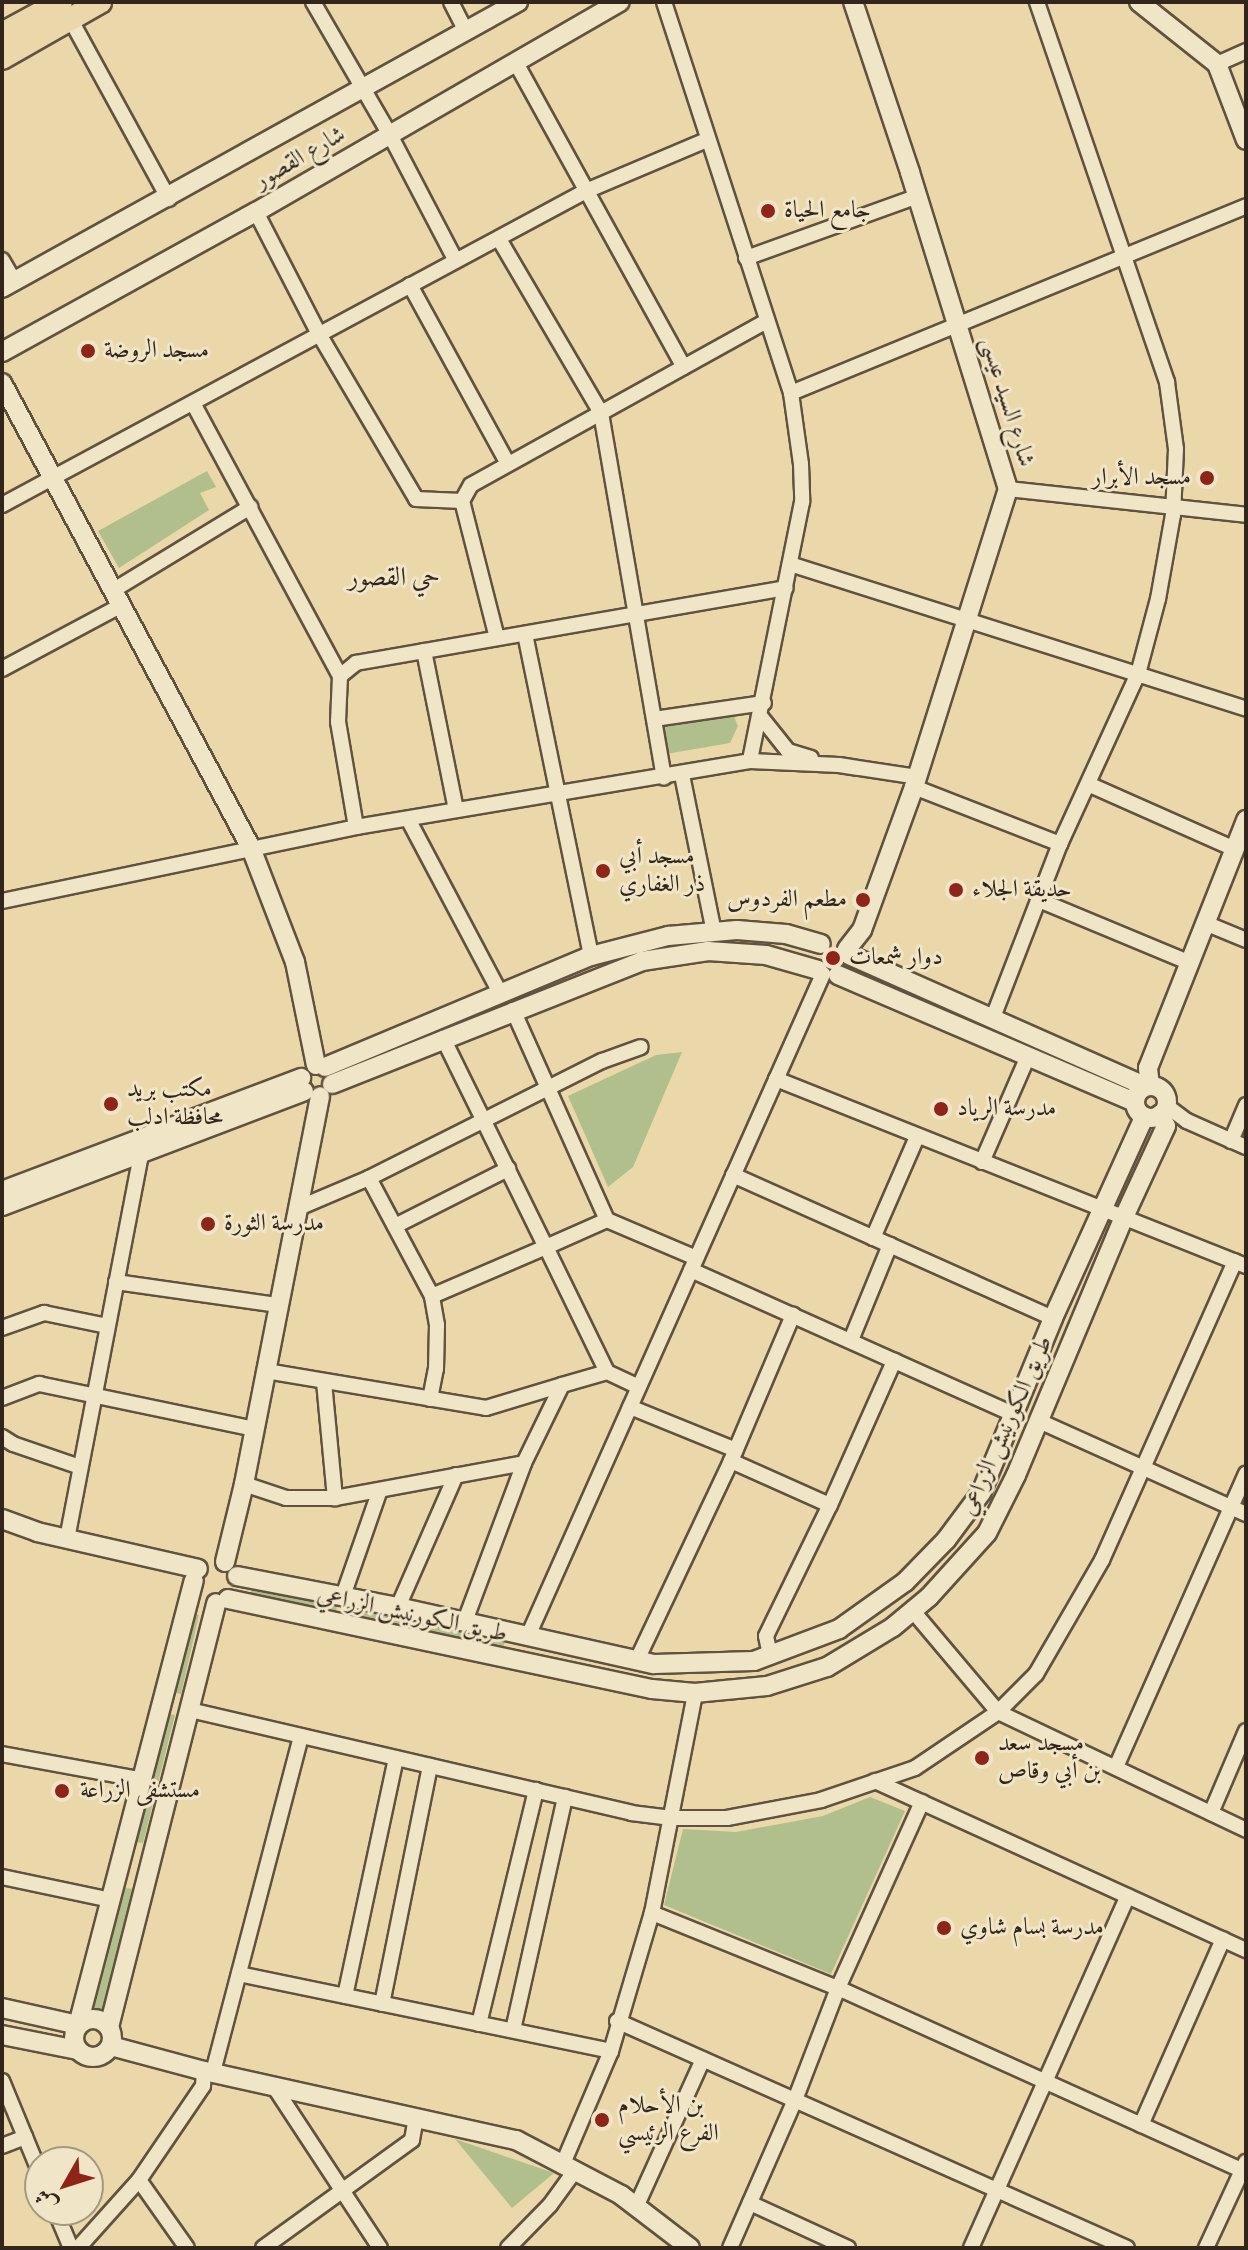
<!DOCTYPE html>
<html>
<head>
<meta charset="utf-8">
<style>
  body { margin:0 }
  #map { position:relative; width:1248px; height:2250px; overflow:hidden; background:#ead7aa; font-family:"IM FELL English",Amiri,serif }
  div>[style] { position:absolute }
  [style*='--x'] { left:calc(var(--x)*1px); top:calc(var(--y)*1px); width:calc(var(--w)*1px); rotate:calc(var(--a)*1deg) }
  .green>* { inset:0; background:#b1bf8d }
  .roads { filter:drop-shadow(2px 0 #61523f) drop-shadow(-2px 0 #61523f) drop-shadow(0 2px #61523f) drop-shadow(0 -2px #61523f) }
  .minor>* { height:14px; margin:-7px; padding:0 7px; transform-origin:7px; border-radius:7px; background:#f1e5c8 }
  .tertiary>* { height:18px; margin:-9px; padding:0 9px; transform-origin:9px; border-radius:9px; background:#f1e5c8 }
  .tertiary>.ring { margin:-9px; padding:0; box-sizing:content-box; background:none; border:18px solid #f1e5c8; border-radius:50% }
  .primary>* { height:22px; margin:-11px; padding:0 11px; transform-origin:11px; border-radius:11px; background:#ead7aa }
  .dots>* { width:22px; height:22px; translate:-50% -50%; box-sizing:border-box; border:4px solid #f1e5c8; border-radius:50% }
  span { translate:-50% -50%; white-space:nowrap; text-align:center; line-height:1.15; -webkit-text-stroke:6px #f1e5c8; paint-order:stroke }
  .street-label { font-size:24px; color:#33251b }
  .poi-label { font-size:24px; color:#33251b }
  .left { translate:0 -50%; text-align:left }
  .right { translate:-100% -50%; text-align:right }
  .neighbourhood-label { font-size:26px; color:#33251b }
  .frame { position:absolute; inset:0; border:4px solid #33251b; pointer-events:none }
  .north { position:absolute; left:24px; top:2146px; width:80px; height:80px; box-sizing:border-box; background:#f1e5c8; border:2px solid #a59883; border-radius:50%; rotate:231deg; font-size:22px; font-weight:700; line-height:32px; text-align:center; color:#33251b }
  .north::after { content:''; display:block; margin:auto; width:28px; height:36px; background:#8f2418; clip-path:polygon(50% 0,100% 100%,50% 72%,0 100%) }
</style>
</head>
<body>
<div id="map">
  <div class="green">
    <i style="clip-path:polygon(207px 471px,216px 487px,200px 493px,209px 510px,119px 568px,98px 531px)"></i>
    <i style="clip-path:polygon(732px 712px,738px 726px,730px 743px,666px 754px,660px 721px)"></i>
    <i style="clip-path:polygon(682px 1052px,633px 1167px,608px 1187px,568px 1096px,656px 1055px)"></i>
    <i style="clip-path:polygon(253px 1586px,337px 1604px,336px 1614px,250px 1596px)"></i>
    <i style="clip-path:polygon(349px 1607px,505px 1639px,503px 1650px,348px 1615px)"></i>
    <i style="clip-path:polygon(191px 1613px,199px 1615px,181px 1694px,171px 1692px)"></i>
    <i style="clip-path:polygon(168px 1714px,175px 1715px,143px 1843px,135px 1842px)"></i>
    <i style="clip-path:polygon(870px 1797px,905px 1811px,831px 1974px,664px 1905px,683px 1829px,736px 1832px,823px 1816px)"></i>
    <i style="clip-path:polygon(125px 1888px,133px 1889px,102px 2014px,93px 2011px)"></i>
    <i style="clip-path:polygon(455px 2139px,554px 2173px,512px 2208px)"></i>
  </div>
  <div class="roads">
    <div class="minor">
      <i style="--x:313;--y:2;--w:151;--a:59.9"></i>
      <i style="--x:389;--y:133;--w:142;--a:62.4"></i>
      <i style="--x:451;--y:2;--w:33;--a:63"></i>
      <i style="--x:664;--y:2;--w:411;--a:72"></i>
      <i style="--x:791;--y:393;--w:72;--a:82"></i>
      <i style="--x:801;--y:464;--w:38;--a:88"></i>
      <i style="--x:802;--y:502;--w:264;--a:101.4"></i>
      <i style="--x:67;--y:13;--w:212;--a:61.3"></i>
      <i style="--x:516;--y:63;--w:347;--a:61.1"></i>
      <i style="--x:1217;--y:64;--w:32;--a:-24"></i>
      <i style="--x:256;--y:212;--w:137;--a:62.7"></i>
      <i style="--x:319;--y:334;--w:191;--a:59.5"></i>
      <i style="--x:416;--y:499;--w:46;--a:2.5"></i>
      <i style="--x:499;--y:239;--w:202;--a:59.6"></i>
      <i style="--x:601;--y:413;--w:370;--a:80.2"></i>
      <i style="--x:746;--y:258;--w:183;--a:-19.8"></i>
      <i style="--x:2;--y:260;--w:24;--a:60"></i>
      <i style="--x:410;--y:285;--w:204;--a:61.3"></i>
      <i style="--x:791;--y:393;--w:492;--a:-22.3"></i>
      <i style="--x:193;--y:403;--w:310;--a:61.7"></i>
      <i style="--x:1008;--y:489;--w:239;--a:6.2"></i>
      <i style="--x:2;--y:505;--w:663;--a:-28.27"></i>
      <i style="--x:586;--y:191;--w:131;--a:-22.9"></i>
      <i style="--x:790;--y:564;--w:478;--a:17.6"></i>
      <i style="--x:112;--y:591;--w:162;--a:-31.3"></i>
      <i style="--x:525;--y:634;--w:329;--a:78.4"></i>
      <i style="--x:497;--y:638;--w:141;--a:-104.3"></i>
      <i style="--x:462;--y:501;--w:18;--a:-61"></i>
      <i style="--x:471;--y:485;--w:338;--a:-29"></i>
      <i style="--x:424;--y:651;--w:162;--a:78.6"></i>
      <i style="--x:2;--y:669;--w:134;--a:-28.1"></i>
      <i style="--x:761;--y:717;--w:43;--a:51.5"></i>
      <i style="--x:788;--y:751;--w:24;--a:17"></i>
      <i style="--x:654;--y:719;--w:111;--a:-8.3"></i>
      <i style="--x:682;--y:775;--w:160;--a:78.5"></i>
      <i style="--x:1088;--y:784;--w:161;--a:23.9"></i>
      <i style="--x:914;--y:787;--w:157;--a:21.3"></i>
      <i style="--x:408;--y:819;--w:197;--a:62.1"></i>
      <i style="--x:356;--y:827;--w:107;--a:-99.7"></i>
      <i style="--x:338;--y:722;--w:46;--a:-87.5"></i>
      <i style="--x:340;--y:676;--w:21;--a:-39"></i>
      <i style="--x:356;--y:663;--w:436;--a:-9.9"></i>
      <i style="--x:1039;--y:900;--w:164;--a:22.6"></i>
      <i style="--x:2;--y:901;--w:362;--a:-11.8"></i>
      <i style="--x:356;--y:827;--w:399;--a:-9.5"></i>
      <i style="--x:750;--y:761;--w:89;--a:2.6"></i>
      <i style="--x:839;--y:765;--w:79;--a:8.7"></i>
      <i style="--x:1205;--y:923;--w:44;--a:22.5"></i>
      <i style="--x:513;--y:1010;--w:230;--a:65.9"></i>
      <i style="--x:992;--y:1020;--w:189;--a:-68.9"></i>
      <i style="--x:1060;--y:844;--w:187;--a:-65.4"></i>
      <i style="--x:1138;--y:674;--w:78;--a:-75.1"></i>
      <i style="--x:1158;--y:599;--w:85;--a:-79.9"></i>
      <i style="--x:1173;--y:515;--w:66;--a:-87.4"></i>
      <i style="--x:1176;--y:449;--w:68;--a:-97.7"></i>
      <i style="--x:1167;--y:382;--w:402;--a:-108.9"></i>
      <i style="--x:443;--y:1038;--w:233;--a:63.8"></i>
      <i style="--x:546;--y:1247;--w:67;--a:-23.9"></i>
      <i style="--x:607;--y:1220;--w:97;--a:23.1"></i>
      <i style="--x:776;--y:1079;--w:506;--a:21.7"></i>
      <i style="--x:1167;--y:1106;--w:25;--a:37"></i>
      <i style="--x:1187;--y:1121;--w:64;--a:23.8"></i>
      <i style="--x:1231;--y:1141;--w:39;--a:-67"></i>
      <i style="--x:982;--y:1162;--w:116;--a:-66.5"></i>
      <i style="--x:733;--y:1175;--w:350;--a:24.1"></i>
      <i style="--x:369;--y:1178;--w:261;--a:-26.7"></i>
      <i style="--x:602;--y:1061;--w:41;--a:-19.7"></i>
      <i style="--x:296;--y:1209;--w:79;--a:-23"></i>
      <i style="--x:369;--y:1178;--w:134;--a:61.9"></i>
      <i style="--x:432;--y:1296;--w:124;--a:-23.3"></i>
      <i style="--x:546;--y:1247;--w:139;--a:64"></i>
      <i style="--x:607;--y:1372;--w:35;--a:25"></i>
      <i style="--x:395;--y:1226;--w:127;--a:-26.8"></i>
      <i style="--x:873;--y:1238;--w:110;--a:-66.5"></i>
      <i style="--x:691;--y:1270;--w:353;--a:24.1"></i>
      <i style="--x:116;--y:1282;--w:164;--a:8.1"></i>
      <i style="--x:2;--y:1328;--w:45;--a:-19.7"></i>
      <i style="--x:44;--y:1313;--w:64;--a:11.7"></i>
      <i style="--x:851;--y:1340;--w:103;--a:-67.7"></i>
      <i style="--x:266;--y:1371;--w:223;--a:9.5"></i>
      <i style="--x:486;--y:1408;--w:79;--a:-16.8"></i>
      <i style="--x:324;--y:1382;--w:117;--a:84.6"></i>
      <i style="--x:2;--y:1398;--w:40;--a:-21"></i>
      <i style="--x:39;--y:1384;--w:221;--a:11.8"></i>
      <i style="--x:430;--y:1399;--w:31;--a:-79"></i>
      <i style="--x:436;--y:1369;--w:44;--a:-88.7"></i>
      <i style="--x:437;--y:1325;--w:29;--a:-100"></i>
      <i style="--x:630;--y:1407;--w:114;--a:22.1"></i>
      <i style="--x:1039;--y:1421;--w:227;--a:24.2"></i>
      <i style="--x:2;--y:1437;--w:13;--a:32"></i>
      <i style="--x:13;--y:1444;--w:71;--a:18.9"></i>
      <i style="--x:731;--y:1461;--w:108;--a:24"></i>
      <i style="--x:244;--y:1484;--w:44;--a:18.4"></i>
      <i style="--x:286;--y:1498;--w:49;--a:0"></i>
      <i style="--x:335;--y:1498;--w:192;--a:-10.5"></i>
      <i style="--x:67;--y:1539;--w:392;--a:-79.1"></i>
      <i style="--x:343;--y:1596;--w:112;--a:-70.8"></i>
      <i style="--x:398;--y:1607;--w:144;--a:-66.3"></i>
      <i style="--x:913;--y:1611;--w:132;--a:49.9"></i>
      <i style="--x:998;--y:1712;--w:275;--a:25.4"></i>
      <i style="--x:465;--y:1621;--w:169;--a:-69.5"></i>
      <i style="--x:524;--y:1463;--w:87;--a:-64"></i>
      <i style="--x:562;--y:1385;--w:47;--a:-16.1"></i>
      <i style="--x:528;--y:1636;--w:725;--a:-65.98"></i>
      <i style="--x:770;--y:1655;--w:19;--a:-102"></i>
      <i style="--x:766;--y:1636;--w:146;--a:-64"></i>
      <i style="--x:830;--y:1505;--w:158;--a:-66"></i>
      <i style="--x:637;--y:1660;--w:220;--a:-64.7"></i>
      <i style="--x:731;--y:1461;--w:159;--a:-67"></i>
      <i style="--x:190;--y:1710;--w:453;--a:13.1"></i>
      <i style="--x:631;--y:1813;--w:41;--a:7"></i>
      <i style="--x:672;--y:1818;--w:55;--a:0"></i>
      <i style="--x:727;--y:1818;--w:96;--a:-10.8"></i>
      <i style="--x:821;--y:1800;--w:99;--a:-18.8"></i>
      <i style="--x:915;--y:1768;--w:100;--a:-34"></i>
      <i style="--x:998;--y:1712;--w:54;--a:-45"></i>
      <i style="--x:1036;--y:1674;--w:132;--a:-59.9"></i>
      <i style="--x:1102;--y:1560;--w:327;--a:-66"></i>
      <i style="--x:2;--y:1754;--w:144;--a:10.4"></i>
      <i style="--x:1116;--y:1767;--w:321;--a:-66.1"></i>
      <i style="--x:875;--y:1781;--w:408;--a:24.5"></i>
      <i style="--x:1211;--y:1813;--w:89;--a:-66.9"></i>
      <i style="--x:2;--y:1877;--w:111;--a:11.9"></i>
      <i style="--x:652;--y:1913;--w:201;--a:22"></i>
      <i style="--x:838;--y:1988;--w:448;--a:24.3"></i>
      <i style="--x:239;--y:1974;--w:380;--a:11.7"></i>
      <i style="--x:345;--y:1996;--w:243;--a:-77.9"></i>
      <i style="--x:382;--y:2004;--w:243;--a:-78.6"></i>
      <i style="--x:617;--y:2021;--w:558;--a:23.99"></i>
      <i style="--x:479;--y:2024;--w:241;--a:-76.3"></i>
      <i style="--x:513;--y:2030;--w:239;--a:-77.4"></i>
      <i style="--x:213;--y:2072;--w:347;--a:-75.3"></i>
      <i style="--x:2;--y:2081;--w:100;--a:67.6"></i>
      <i style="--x:273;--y:2085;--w:195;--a:56.7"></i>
      <i style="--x:1141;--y:2125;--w:203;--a:-66.2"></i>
      <i style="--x:2;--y:2146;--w:25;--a:-21"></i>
      <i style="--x:562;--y:2166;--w:125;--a:-66.9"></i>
      <i style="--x:611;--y:2051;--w:144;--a:-73.5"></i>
      <i style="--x:652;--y:1913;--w:224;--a:-78.9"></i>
      <i style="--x:139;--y:2180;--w:83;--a:54.8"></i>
      <i style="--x:750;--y:2203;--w:108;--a:24.7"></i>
      <i style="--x:636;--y:2207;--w:162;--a:-65.6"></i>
      <i style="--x:55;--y:2210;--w:41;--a:67.2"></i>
      <i style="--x:78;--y:2248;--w:91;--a:-48.1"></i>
      <i style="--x:139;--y:2180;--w:114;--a:-55.8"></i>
      <i style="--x:203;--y:2086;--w:15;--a:-86"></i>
      <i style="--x:263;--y:2248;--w:184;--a:-35.9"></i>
      <i style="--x:412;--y:2140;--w:23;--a:-80"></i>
      <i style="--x:508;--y:2248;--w:60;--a:-45.7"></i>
      <i style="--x:550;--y:2205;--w:41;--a:-54"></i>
      <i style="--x:730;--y:2248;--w:162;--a:-66.3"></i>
      <i style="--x:795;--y:2100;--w:120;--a:-69"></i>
      <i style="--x:838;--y:1988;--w:204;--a:-65.7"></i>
      <i style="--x:971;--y:2248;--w:385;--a:-66"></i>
      <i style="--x:1206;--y:2248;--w:95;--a:-65.1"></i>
    </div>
    <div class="tertiary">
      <i style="--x:1139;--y:2;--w:100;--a:38.5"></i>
      <i style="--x:1217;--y:64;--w:81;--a:69.1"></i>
      <i style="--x:2;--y:288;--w:590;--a:-29"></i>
      <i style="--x:2;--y:352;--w:290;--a:-28.9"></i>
      <i style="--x:256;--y:212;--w:420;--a:-30"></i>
      <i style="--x:2;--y:383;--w:527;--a:61.83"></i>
      <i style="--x:251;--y:848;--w:122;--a:68.9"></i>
      <i style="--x:295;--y:962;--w:105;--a:78.5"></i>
      <i style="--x:847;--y:949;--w:24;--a:-52"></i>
      <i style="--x:862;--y:930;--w:152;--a:-70"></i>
      <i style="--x:914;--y:787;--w:312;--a:-72.5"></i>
      <i style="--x:1008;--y:489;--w:332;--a:-107.2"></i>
      <i style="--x:910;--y:172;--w:179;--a:-108.5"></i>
      <i style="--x:849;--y:955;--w:324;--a:23.9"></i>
      <i style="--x:838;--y:975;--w:322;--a:23.2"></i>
      <i style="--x:325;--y:1067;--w:288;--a:-22.7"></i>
      <i style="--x:591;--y:956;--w:80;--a:-14.6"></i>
      <i style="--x:668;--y:936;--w:69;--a:-5"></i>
      <i style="--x:737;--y:930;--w:49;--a:4.7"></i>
      <i style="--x:786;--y:934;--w:36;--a:16"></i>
      <i style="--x:332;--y:1084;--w:334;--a:-21.6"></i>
      <i style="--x:642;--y:961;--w:67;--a:-8.6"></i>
      <i style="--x:708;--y:951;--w:58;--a:3.9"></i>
      <i style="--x:766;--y:955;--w:54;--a:16.1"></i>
      <i style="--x:1150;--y:1085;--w:17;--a:-97"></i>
      <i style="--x:1148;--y:1068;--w:267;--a:-68.4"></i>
      <i class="ring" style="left:1135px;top:1086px;width:14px;height:14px"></i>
      <i style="--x:2;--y:1191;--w:320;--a:-20.7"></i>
      <i style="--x:2;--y:1206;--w:323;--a:-20.8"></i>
      <i style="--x:2;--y:1519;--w:37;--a:20"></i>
      <i style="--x:37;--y:1532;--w:165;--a:12.9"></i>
      <i style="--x:225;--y:1562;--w:80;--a:-76.3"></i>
      <i style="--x:244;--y:1484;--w:395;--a:-78.9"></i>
      <i style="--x:237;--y:1576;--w:164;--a:10.9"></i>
      <i style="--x:398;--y:1607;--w:262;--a:12.6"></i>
      <i style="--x:654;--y:1664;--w:100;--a:-1.7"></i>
      <i style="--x:754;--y:1661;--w:91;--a:-20.6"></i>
      <i style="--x:839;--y:1629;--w:81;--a:-35.5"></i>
      <i style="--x:905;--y:1582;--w:59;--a:-45.7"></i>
      <i style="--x:946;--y:1540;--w:59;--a:-53.3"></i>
      <i style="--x:981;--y:1493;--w:189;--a:-67.6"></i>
      <i style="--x:1053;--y:1318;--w:221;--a:-65.6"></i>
      <i style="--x:228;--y:1599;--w:433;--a:12"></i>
      <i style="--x:652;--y:1689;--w:43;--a:5.3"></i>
      <i style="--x:695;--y:1693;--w:72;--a:-5.6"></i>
      <i style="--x:767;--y:1686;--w:63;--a:-17.6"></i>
      <i style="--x:827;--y:1667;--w:77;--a:-31.2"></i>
      <i style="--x:893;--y:1627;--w:47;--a:-39.8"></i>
      <i style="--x:929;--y:1597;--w:86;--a:-47.8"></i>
      <i style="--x:987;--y:1533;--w:65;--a:-63.4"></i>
      <i style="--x:1016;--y:1475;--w:280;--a:-67.3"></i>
      <i style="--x:1124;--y:1217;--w:100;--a:-65.2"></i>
      <i style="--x:1166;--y:1126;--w:13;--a:-119"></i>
      <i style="--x:2;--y:2008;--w:78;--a:12.6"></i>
      <i style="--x:78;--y:2025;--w:459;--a:-75.4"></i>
      <i class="ring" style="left:74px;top:2019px;width:20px;height:20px"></i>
      <i style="--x:109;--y:2027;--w:437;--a:-75.8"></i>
      <i style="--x:2;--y:2035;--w:77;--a:11.2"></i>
      <i style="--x:111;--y:2046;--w:96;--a:15"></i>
      <i style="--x:204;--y:2071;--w:320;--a:12.5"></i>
      <i style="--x:516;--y:2140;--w:119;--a:27.6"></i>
      <i style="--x:621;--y:2195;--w:87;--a:37.5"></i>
    </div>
    <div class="primary">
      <i style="--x:2;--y:34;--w:67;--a:-28.5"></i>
      <i style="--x:2;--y:58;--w:113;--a:-29.7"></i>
    </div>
  </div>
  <div class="dots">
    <i style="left:768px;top:211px;background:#8f2418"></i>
    <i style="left:88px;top:351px;background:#8f2418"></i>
    <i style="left:1207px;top:478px;background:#8f2418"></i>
    <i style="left:603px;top:871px;background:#8f2418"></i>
    <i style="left:956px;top:890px;background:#8f2418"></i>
    <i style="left:863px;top:900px;background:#8f2418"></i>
    <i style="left:833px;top:958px;background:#8f2418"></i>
    <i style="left:111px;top:1104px;background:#8f2418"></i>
    <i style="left:941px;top:1109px;background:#8f2418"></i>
    <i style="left:208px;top:1224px;background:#8f2418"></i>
    <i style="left:982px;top:1758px;background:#8f2418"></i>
    <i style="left:62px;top:1791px;background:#8f2418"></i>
    <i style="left:944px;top:1928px;background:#8f2418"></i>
    <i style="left:602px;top:2120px;background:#8f2418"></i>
  </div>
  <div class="street-label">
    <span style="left:300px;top:158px;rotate:-30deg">شارع القصور</span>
    <span style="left:1007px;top:402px;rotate:73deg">شارع السيد عيسى</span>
    <span style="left:1007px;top:1426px;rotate:-66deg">طريق الكورنيش الزراعي</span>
    <span style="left:412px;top:1615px;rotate:12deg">طريق الكورنيش الزراعي</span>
  </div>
  <div class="poi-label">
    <span class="left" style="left:784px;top:211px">جامع الحياة</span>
    <span class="left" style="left:104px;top:351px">مسجد الروضة</span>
    <span class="right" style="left:1191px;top:478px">مسجد الأبرار</span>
    <span class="left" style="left:619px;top:871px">مسجد أبي<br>ذر الغفاري</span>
    <span class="left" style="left:972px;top:890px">حديقة الجلاء</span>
    <span class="right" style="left:847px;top:900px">مطعم الفردوس</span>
    <span class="left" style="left:849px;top:958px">دوار شمعات</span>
    <span class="left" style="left:127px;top:1104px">مكتب بريد<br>محافظة ادلب</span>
    <span class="left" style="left:957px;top:1109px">مدرسة الرياد</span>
    <span class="left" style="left:224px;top:1224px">مدرسة الثورة</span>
    <span class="left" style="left:998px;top:1758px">مسجد سعد<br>بن أبي وقاص</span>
    <span class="left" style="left:80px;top:1791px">مستشفى الزراعة</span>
    <span class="left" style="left:960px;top:1928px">مدرسة بسام شاوي</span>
    <span class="left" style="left:618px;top:2120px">بن الأحلام<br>الفرع الرئيسي</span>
  </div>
  <div class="neighbourhood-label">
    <span style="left:394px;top:578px">حي القصور</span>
  </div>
  <div class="frame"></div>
  <div class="north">ش</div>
</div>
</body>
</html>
